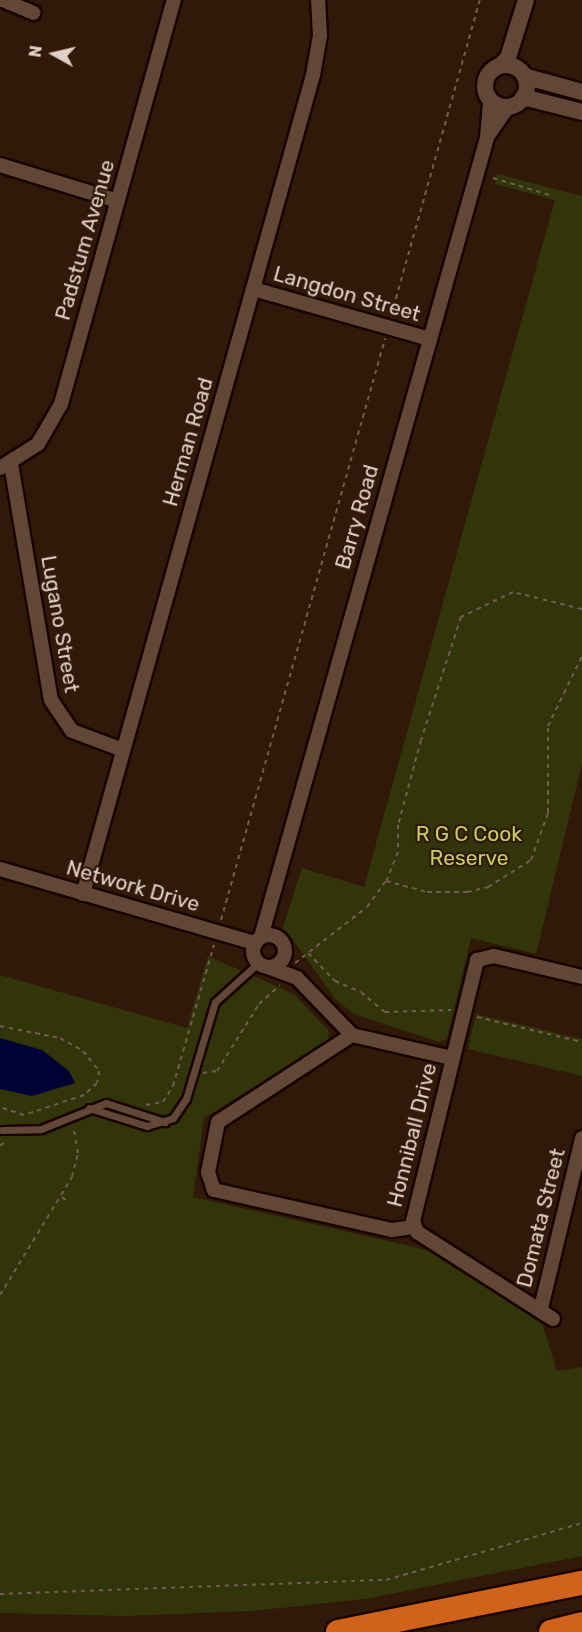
<!DOCTYPE html>
<html>
<head>
<meta charset="utf-8">
<style>
  body { margin:0 }
  #map { position:relative; width:582px; height:1632px; overflow:hidden; background:#311909; font-family:Rubik,sans-serif }
  div>[style] { position:absolute }
  [style*='--x'] { left:calc(var(--x)*1px); top:calc(var(--y)*1px); width:calc(var(--w)*1px); rotate:calc(var(--a)*1deg) }
  .green>* { inset:0; background:#32350a }
  .water>* { inset:0; background:#000235 }
  .path>* { height:2px; margin-top:-1px; transform-origin:0; background:repeating-linear-gradient(90deg,#725c4f 0 4.5px,transparent 0 9px) }
  .roads { filter:drop-shadow(2px 0 #180400) drop-shadow(-2px 0 #180400) drop-shadow(0 2px #180400) drop-shadow(0 -2px #180400) }
  .service>* { height:7px; margin:-3.5px; padding:0 3.5px; transform-origin:3.5px; border-radius:3.5px; background:#634736 }
  .minor>* { height:14px; margin:-7px; padding:0 7px; transform-origin:7px; border-radius:7px; background:#634736 }
  .minor>.ring { margin:-7px; padding:0; box-sizing:content-box; background:none; border:14px solid #634736; border-radius:50% }
  .tertiary>* { height:16px; margin:-8px; padding:0 8px; transform-origin:8px; border-radius:8px; background:#634736 }
  .tertiary>.ring { margin:-8px; padding:0; box-sizing:content-box; background:none; border:16px solid #634736; border-radius:50% }
  .motorway>* { height:24px; margin:-12px; padding:0 12px; transform-origin:12px; border-radius:12px; background:#d1621c }
  span { translate:-50% -50%; white-space:nowrap; text-align:center; line-height:1.15; -webkit-text-stroke:4.5px #311909; paint-order:stroke }
  .street-label { font-size:21px; color:#e1d0c6 }
  .park-label { font-size:21px; color:#c3ce64 }
  .north { position:absolute; left:24px; top:24px; width:60px; height:60px; -webkit-text-stroke:4px #311909; paint-order:stroke; rotate:278deg; font-size:16px; font-weight:700; line-height:24px; text-align:center; color:#e1d0c6 }
  .north::after { content:''; display:block; margin:auto; width:21px; height:27px; background:#e1d0c6; clip-path:polygon(50% 0,100% 100%,50% 72%,0 100%) }
</style>
</head>
<body>
<div id="map">
  <div class="green">
    <i style="clip-path:polygon(497px 174px,582px 196px,582px 764px,536px 954px,471px 938px,447px 1038px,440px 1042px,354px 1014px,335px 999px,291px 937px,277px 946px,302px 868px,364px 887px,555px 200px,495px 184px)"></i>
    <i style="clip-path:polygon(208px 956px,294px 994px,329px 1031px,328px 1041px,204px 1118px,193px 1197px,432px 1251px,542px 1323px,557px 1371px,582px 1367px,582px 1556px,365px 1599px,252px 1611px,125px 1616px,0 1613px,0 975px,187px 1028px)"></i>
    <i style="clip-path:polygon(476px 1014px,582px 1039px,582px 1076px,468px 1049px)"></i>
  </div>
  <div class="water">
    <i style="clip-path:polygon(0 1038px,42px 1050px,69px 1071px,75px 1083px,32px 1096px,0 1089px)"></i>
  </div>
  <div class="path">
    <i style="--x:493;--y:178;--w:63;--a:16.7"></i>
    <i style="--x:391;--y:316;--w:328;--a:-74.3"></i>
    <i style="--x:582;--y:609;--w:71;--a:-166.2"></i>
    <i style="--x:513;--y:592;--w:58;--a:154.3"></i>
    <i style="--x:461;--y:617;--w:129;--a:108"></i>
    <i style="--x:421;--y:740;--w:88;--a:105.1"></i>
    <i style="--x:398;--y:825;--w:27;--a:90"></i>
    <i style="--x:398;--y:852;--w:31;--a:112"></i>
    <i style="--x:386;--y:881;--w:42;--a:15"></i>
    <i style="--x:427;--y:892;--w:40;--a:0"></i>
    <i style="--x:467;--y:892;--w:22;--a:-13"></i>
    <i style="--x:488;--y:887;--w:51;--a:-32.1"></i>
    <i style="--x:531;--y:860;--w:50;--a:-70.1"></i>
    <i style="--x:548;--y:813;--w:87;--a:-90"></i>
    <i style="--x:548;--y:726;--w:78;--a:-64.1"></i>
    <i style="--x:221;--y:920;--w:604;--a:-74.24"></i>
    <i style="--x:308;--y:953;--w:39;--a:46"></i>
    <i style="--x:335;--y:981;--w:28;--a:23"></i>
    <i style="--x:361;--y:992;--w:31;--a:40"></i>
    <i style="--x:385;--y:1012;--w:66;--a:-1.7"></i>
    <i style="--x:295;--y:963;--w:91;--a:-37.9"></i>
    <i style="--x:367;--y:907;--w:32;--a:-54"></i>
    <i style="--x:477;--y:1017;--w:108;--a:13.4"></i>
    <i style="--x:0;--y:1026;--w:61;--a:11.3"></i>
    <i style="--x:60;--y:1038;--w:26;--a:29"></i>
    <i style="--x:83;--y:1051;--w:26;--a:51"></i>
    <i style="--x:99;--y:1071;--w:12;--a:99"></i>
    <i style="--x:97;--y:1083;--w:18;--a:137"></i>
    <i style="--x:84;--y:1095;--w:63;--a:161.6"></i>
    <i style="--x:24;--y:1115;--w:25;--a:-162"></i>
    <i style="--x:203;--y:1073;--w:14;--a:-8"></i>
    <i style="--x:217;--y:1071;--w:79;--a:-57.9"></i>
    <i style="--x:259;--y:1004;--w:28;--a:-42"></i>
    <i style="--x:146;--y:1105;--w:17;--a:-10"></i>
    <i style="--x:163;--y:1102;--w:19;--a:-58"></i>
    <i style="--x:173;--y:1086;--w:147;--a:-73.8"></i>
    <i style="--x:0;--y:1146;--w:9;--a:-41"></i>
    <i style="--x:62;--y:1197;--w:8;--a:40"></i>
    <i style="--x:0;--y:1295;--w:138;--a:-58.6"></i>
    <i style="--x:72;--y:1177;--w:25;--a:-76"></i>
    <i style="--x:78;--y:1153;--w:27;--a:-100"></i>
    <i style="--x:0;--y:1594;--w:386;--a:-2.1"></i>
    <i style="--x:386;--y:1580;--w:204;--a:-16.2"></i>
  </div>
  <div class="roads">
    <div class="service">
      <i style="--x:89;--y:1108;--w:61;--a:17.2"></i>
      <i style="--x:147;--y:1126;--w:27;--a:-17"></i>
      <i style="--x:173;--y:1118;--w:23;--a:-56"></i>
      <i style="--x:186;--y:1099;--w:101;--a:-73.4"></i>
      <i style="--x:215;--y:1002;--w:58;--a:-42.2"></i>
      <i style="--x:2;--y:1130;--w:39;--a:-1"></i>
      <i style="--x:41;--y:1129;--w:70;--a:-21.8"></i>
      <i style="--x:106;--y:1103;--w:62;--a:17.9"></i>
    </div>
    <div class="minor">
      <i style="--x:3;--y:0;--w:33;--a:23"></i>
      <i style="--x:489;--y:134;--w:33;--a:-55"></i>
      <i style="--x:0;--y:165;--w:123;--a:17"></i>
      <i style="--x:253;--y:289;--w:184;--a:15.8"></i>
      <i style="--x:11;--y:464;--w:239;--a:80.4"></i>
      <i style="--x:51;--y:700;--w:37;--a:56"></i>
      <i style="--x:72;--y:731;--w:54;--a:20.4"></i>
      <i style="--x:0;--y:468;--w:45;--a:-32.3"></i>
      <i style="--x:38;--y:444;--w:46;--a:-60.1"></i>
      <i style="--x:61;--y:404;--w:420;--a:-74.4"></i>
      <i style="--x:0;--y:869;--w:266;--a:16.2"></i>
      <i style="--x:83;--y:894;--w:851;--a:-74.31"></i>
      <i style="--x:313;--y:75;--w:40;--a:-80"></i>
      <i style="--x:320;--y:36;--w:36;--a:-93"></i>
      <i class="ring" style="left:253px;top:935px;width:18px;height:18px"></i>
      <i style="--x:261;--y:937;--w:830;--a:-74.21"></i>
      <i style="--x:487;--y:138;--w:35;--a:-85"></i>
      <i style="--x:270;--y:968;--w:29;--a:20"></i>
      <i style="--x:297;--y:978;--w:79;--a:46"></i>
      <i style="--x:352;--y:1035;--w:103;--a:13"></i>
      <i style="--x:352;--y:1035;--w:160;--a:147"></i>
      <i style="--x:218;--y:1122;--w:51;--a:101.3"></i>
      <i style="--x:208;--y:1172;--w:19;--a:72"></i>
      <i style="--x:214;--y:1190;--w:182;--a:12.7"></i>
      <i style="--x:392;--y:1230;--w:21;--a:-8"></i>
      <i style="--x:541;--y:1308;--w:175;--a:-76.4"></i>
      <i style="--x:553;--y:1319;--w:161;--a:-147.4"></i>
      <i style="--x:417;--y:1232;--w:12;--a:-110"></i>
      <i style="--x:413;--y:1221;--w:269;--a:-76.2"></i>
      <i style="--x:477;--y:960;--w:17;--a:-13"></i>
      <i style="--x:494;--y:956;--w:90;--a:13.4"></i>
    </div>
    <div class="tertiary">
      <i class="ring" style="left:485px;top:65px;width:26px;height:26px"></i>
      <i style="--x:501;--y:65;--w:10;--a:-45"></i>
      <i style="--x:508;--y:58;--w:61;--a:-72.8"></i>
      <i style="--x:527;--y:77;--w:57;--a:15.3"></i>
      <i style="--x:523;--y:97;--w:61;--a:14.3"></i>
    </div>
    <div class="motorway">
      <i style="--x:338;--y:1632;--w:249;--a:-11.4"></i>
      <i style="--x:551;--y:1632;--w:32;--a:-14"></i>
    </div>
  </div>
  <div class="street-label">
    <span style="left:85px;top:240px;rotate:-74deg">Padstum Avenue</span>
    <span style="left:347px;top:294px;rotate:16deg">Langdon Street</span>
    <span style="left:188px;top:442px;rotate:-74deg">Herman Road</span>
    <span style="left:357px;top:517px;rotate:-74deg">Barry Road</span>
    <span style="left:60px;top:624px;rotate:80deg">Lugano Street</span>
    <span style="left:133px;top:886px;rotate:16deg">Network Drive</span>
    <span style="left:412px;top:1135px;rotate:-76deg">Honniball Drive</span>
    <span style="left:541px;top:1218px;rotate:-76deg">Domata Street</span>
  </div>
  <div class="park-label">
    <span style="left:469px;top:846px">R G C Cook<br>Reserve</span>
  </div>
  <div class="north">N</div>
</div>
</body>
</html>
